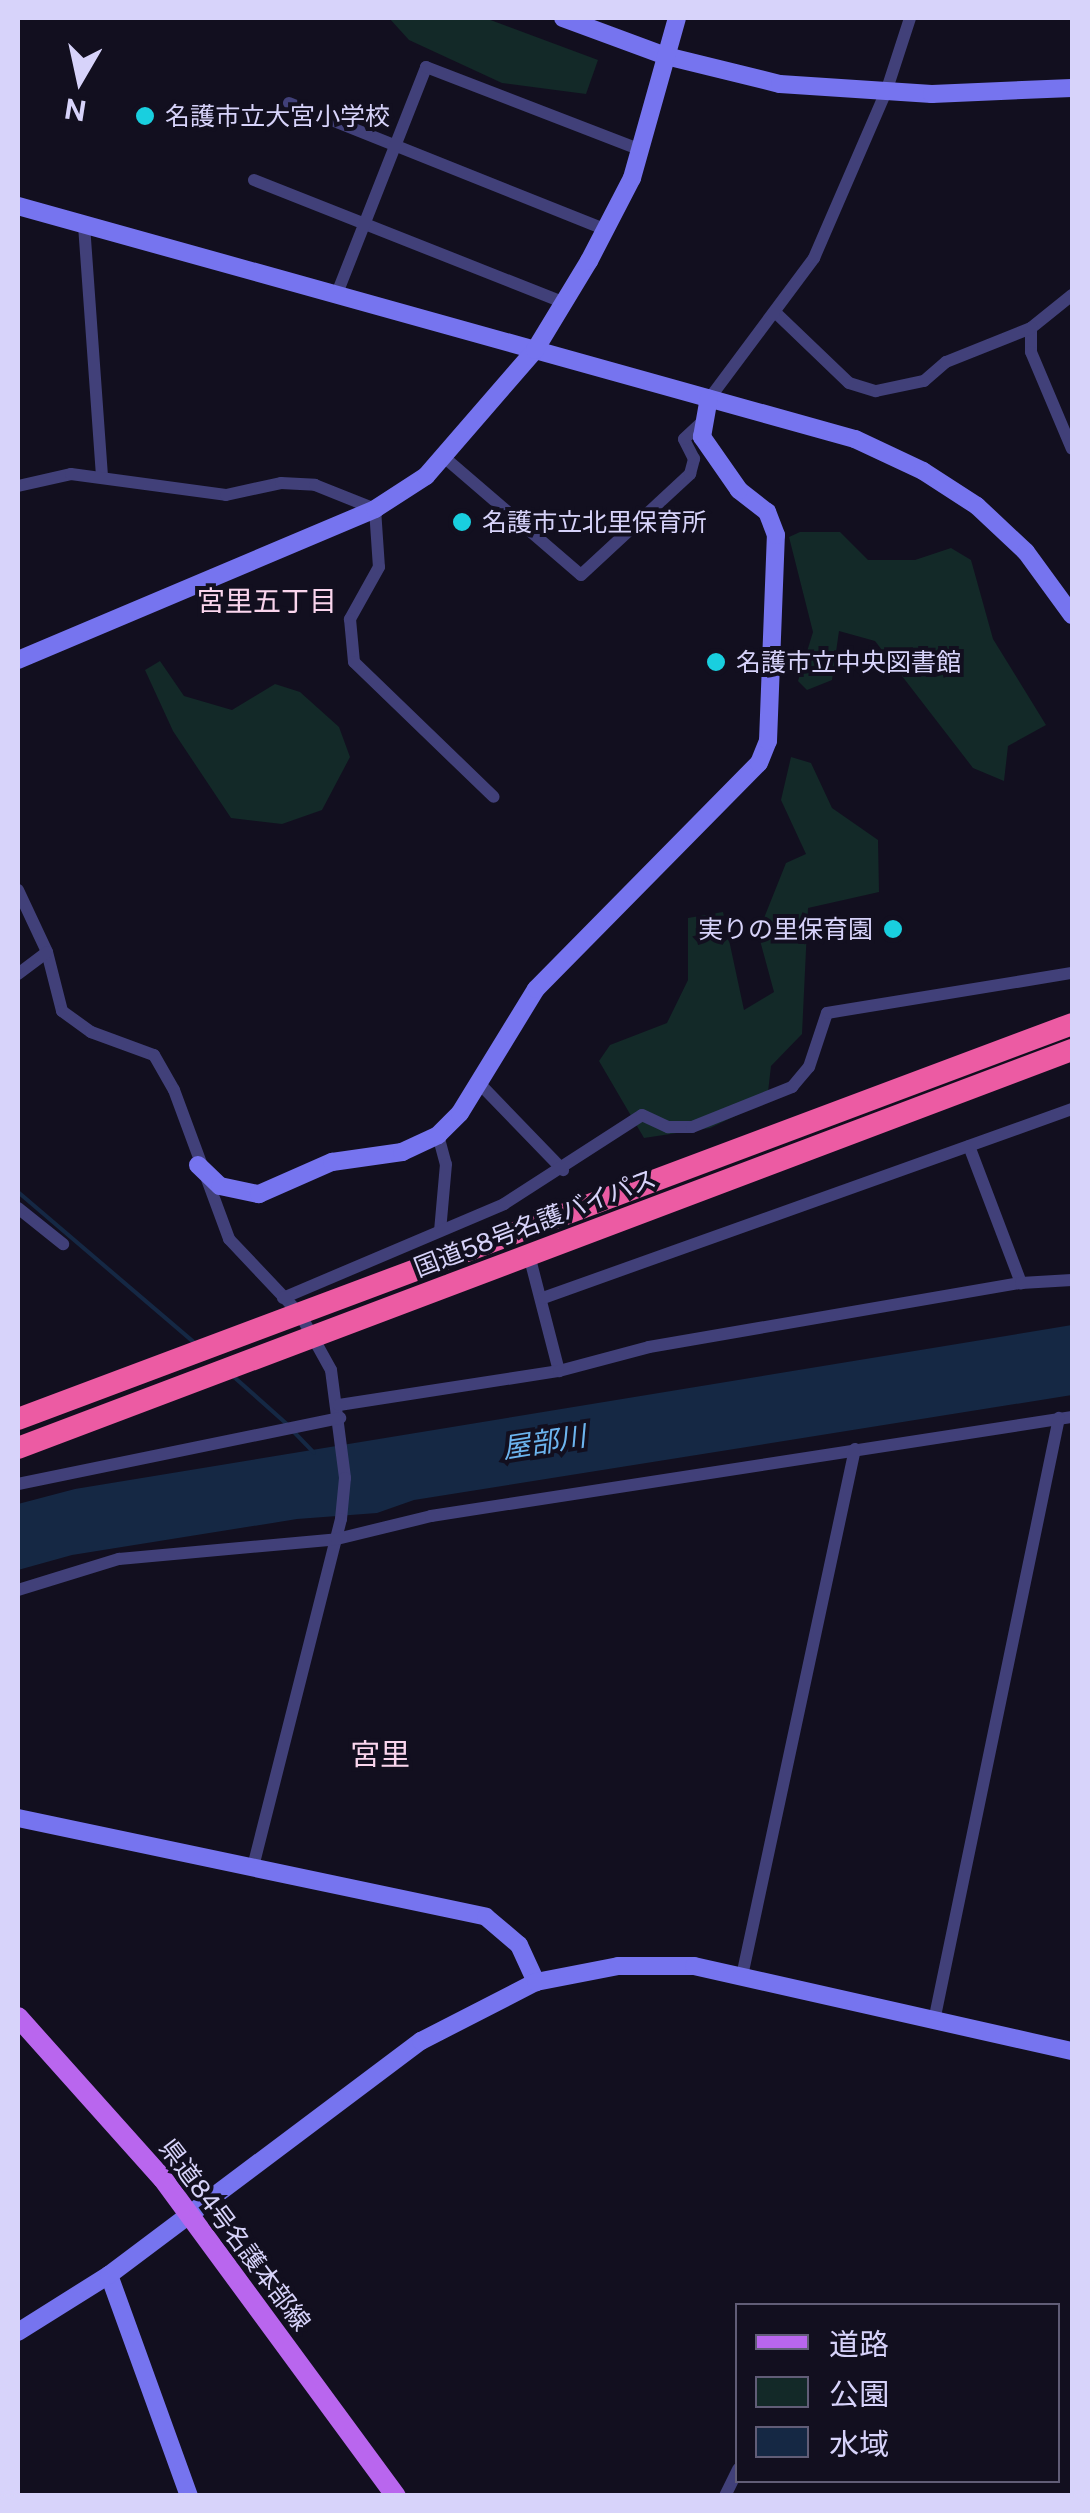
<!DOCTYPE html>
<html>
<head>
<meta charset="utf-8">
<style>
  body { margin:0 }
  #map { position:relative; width:1090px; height:2513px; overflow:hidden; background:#120f1f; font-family:"Public Sans","Noto Sans JP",sans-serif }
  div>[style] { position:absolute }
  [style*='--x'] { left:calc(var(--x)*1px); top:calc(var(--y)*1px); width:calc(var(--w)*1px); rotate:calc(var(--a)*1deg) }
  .green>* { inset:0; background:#132928 }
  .water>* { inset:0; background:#152844 }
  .stream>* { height:4px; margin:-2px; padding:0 2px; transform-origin:2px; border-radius:2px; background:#152844 }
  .street>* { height:12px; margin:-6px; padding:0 6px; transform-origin:6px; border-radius:6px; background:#414079 }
  .secondary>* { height:18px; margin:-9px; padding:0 9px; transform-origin:9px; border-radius:9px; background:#7674ef }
  .primary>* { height:20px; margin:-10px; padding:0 10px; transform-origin:10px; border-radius:10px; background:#b966ee }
  .highway>* { height:22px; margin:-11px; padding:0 11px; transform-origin:11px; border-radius:11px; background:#ec5ba3 }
  .dots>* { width:28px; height:28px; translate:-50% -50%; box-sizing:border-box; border:5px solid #120f1f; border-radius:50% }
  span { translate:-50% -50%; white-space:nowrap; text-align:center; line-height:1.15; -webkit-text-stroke:8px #120f1f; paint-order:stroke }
  .poi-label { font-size:25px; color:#d7d3fa }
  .left { translate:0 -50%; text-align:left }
  .right { translate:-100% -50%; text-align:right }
  .street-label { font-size:25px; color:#d7d3fa }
  .neighbourhood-label { font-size:28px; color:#fad5ed }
  .water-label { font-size:28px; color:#6cb4ee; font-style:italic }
  .quarter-label { font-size:30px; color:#fad5ed }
  .frame { position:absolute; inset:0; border:20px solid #d7d3fa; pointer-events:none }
  .legend { position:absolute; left:735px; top:2303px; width:325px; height:180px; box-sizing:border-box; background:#120f1f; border:2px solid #615d77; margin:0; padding:12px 18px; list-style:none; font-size:30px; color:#d7d3fa }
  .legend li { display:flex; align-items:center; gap:20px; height:50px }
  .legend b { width:50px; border:2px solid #615d77 }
  .north { position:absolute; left:30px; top:30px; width:100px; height:100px; -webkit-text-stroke:8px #120f1f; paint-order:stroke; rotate:189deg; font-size:28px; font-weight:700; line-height:40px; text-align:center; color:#d7d3fa }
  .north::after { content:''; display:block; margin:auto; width:35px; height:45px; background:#d7d3fa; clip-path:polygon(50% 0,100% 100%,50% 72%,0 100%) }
</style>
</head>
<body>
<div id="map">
  <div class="green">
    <i style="clip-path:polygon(389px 18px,485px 18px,598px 60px,586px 94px,502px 83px,409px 40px)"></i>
    <i style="clip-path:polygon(800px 532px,840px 532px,868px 560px,915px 560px,951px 548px,971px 560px,993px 639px,1046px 725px,1008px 746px,1004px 781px,973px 768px,875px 641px,839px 631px,832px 680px,807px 690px,798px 681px,813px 632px,789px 537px)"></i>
    <i style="clip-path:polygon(160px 661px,184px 696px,232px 710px,275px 684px,300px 692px,339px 727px,350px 757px,322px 810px,282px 824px,231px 818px,173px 731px,145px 670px)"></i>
    <i style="clip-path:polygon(791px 757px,811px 763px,832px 808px,878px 840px,879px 892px,808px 908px,802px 1034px,771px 1066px,767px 1101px,710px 1128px,644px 1138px,599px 1061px,610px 1045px,667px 1023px,688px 980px,688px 918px,723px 912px,744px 1010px,774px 992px,758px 933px,786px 863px,806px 854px,781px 800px)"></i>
  </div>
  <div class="water">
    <i style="clip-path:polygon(1072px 1325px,1072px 1395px,414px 1500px,377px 1513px,297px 1519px,72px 1555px,18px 1570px,18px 1504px,75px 1489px)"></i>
  </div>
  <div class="stream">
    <i style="--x:18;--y:1192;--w:235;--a:40.5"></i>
    <i style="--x:234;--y:1377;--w:71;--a:41.6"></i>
    <i style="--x:293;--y:1431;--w:30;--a:46"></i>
  </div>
  <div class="street">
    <i style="--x:289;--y:103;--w:341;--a:21.8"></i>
    <i style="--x:254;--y:180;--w:334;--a:21.6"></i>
    <i style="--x:84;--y:225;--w:253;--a:85.9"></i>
    <i style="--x:1072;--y:295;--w:53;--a:141.2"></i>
    <i style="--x:1031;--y:328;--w:24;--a:90"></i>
    <i style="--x:1031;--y:352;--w:105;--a:67.1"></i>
    <i style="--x:336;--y:296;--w:246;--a:-68.5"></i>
    <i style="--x:426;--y:67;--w:228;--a:21.1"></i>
    <i style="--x:776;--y:313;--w:101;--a:43.8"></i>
    <i style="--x:849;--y:383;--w:28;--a:17"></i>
    <i style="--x:876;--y:391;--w:49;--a:-11.8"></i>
    <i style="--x:924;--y:381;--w:29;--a:-41"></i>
    <i style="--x:946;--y:362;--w:92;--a:-21.8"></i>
    <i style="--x:709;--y:399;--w:176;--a:-53.3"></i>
    <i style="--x:814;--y:258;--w:181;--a:-66.6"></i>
    <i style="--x:886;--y:92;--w:78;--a:-72"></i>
    <i style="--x:445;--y:458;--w:179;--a:40.7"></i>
    <i style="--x:581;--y:575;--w:149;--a:-42.8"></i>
    <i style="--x:690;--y:474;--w:16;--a:-75"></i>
    <i style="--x:694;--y:459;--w:22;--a:-117"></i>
    <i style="--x:684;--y:439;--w:22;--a:-43"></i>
    <i style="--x:18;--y:486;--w:54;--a:-12.8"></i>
    <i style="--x:71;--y:474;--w:156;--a:7.7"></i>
    <i style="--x:226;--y:495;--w:56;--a:-12.3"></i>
    <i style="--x:281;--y:483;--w:34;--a:3"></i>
    <i style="--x:315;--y:485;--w:65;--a:21.8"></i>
    <i style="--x:375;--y:509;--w:58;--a:86.1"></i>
    <i style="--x:379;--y:567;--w:60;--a:119.1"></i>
    <i style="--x:350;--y:619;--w:43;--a:84.7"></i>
    <i style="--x:354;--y:662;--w:194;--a:44"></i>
    <i style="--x:18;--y:890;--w:68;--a:64.9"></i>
    <i style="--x:47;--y:952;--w:61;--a:75.7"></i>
    <i style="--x:62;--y:1011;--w:36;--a:36"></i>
    <i style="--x:91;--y:1032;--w:67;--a:20.1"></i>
    <i style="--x:154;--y:1055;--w:40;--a:60.3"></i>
    <i style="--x:174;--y:1090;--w:159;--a:69.7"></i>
    <i style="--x:229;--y:1239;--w:103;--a:46.6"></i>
    <i style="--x:300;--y:1314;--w:64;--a:61"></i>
    <i style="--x:331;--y:1370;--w:109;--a:82.6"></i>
    <i style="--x:345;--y:1478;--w:41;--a:95.6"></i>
    <i style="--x:341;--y:1519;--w:360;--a:104.2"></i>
    <i style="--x:18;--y:974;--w:36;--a:-37"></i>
    <i style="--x:477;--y:1081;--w:124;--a:46"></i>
    <i style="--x:438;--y:1135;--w:30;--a:75"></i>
    <i style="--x:446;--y:1164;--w:67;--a:95.1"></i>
    <i style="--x:969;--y:1146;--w:147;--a:69.2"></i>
    <i style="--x:18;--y:1208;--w:58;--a:38.7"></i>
    <i style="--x:529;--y:1255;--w:120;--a:75.5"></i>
    <i style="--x:283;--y:1298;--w:240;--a:-23"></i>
    <i style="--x:504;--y:1204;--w:164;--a:-32.8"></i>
    <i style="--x:642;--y:1115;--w:29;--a:25"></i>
    <i style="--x:668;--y:1127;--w:24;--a:0"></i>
    <i style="--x:692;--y:1127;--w:108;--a:-21.8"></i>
    <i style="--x:792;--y:1087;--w:26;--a:-50"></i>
    <i style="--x:809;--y:1067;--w:57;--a:-71.6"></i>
    <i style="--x:827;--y:1013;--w:248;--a:-9.3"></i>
    <i style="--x:543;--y:1298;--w:562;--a:-19.66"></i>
    <i style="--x:339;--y:1405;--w:223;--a:-8.8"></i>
    <i style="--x:559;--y:1371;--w:93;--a:-14.9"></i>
    <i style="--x:649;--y:1347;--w:377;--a:-9.8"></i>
    <i style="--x:1021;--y:1283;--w:51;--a:-3.4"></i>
    <i style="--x:18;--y:1484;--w:329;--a:-11.6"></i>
    <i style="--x:18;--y:1590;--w:106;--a:-17.1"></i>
    <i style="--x:119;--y:1559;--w:219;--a:-5.2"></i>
    <i style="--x:337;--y:1539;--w:97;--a:-13.7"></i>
    <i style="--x:431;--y:1516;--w:649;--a:-8.78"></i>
    <i style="--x:742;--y:1976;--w:539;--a:-77.9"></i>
    <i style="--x:934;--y:2021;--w:616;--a:-78.29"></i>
    <i style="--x:725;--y:2496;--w:30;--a:-64"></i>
  </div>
  <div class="secondary">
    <i style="--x:563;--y:18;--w:110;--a:20.3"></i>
    <i style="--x:666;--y:56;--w:117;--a:13.8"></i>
    <i style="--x:780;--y:84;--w:152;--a:3.8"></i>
    <i style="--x:932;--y:94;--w:140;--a:-2.5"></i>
    <i style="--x:18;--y:206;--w:869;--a:15.56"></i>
    <i style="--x:855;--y:439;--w:75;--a:25.2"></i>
    <i style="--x:923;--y:471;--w:64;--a:32.9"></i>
    <i style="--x:977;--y:506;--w:67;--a:43.2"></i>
    <i style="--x:1026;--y:552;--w:78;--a:53.9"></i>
    <i style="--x:18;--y:660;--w:388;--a:-22.9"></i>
    <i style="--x:375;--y:509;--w:61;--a:-32.9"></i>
    <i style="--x:426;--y:476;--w:167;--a:-49.1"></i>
    <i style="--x:535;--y:350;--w:104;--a:-58.8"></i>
    <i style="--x:589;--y:261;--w:93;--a:-62.6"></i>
    <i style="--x:632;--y:178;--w:166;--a:-74.3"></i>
    <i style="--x:198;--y:1165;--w:30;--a:44"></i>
    <i style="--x:220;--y:1186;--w:40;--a:12"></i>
    <i style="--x:259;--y:1194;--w:80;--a:-23.7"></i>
    <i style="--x:332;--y:1162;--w:71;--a:-8.1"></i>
    <i style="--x:402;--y:1152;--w:40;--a:-25"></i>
    <i style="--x:438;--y:1135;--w:31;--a:-45"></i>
    <i style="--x:460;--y:1113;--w:145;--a:-58.5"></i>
    <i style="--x:536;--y:989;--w:317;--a:-45.4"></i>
    <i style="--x:759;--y:763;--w:24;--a:-68"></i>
    <i style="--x:768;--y:741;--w:206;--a:-87.8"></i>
    <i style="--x:776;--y:535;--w:25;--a:-111"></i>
    <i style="--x:767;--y:512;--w:36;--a:-142"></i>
    <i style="--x:739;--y:490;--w:65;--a:-124.9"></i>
    <i style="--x:702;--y:437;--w:39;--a:-80"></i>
    <i style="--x:18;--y:1818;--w:478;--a:11.9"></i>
    <i style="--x:486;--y:1917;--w:43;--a:40.3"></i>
    <i style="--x:519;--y:1945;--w:41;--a:65.3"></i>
    <i style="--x:109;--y:2275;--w:235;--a:70.1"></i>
    <i style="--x:18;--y:2332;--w:107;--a:-32.1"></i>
    <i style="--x:109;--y:2275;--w:390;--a:-36.9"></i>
    <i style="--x:421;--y:2041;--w:129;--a:-27.2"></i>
    <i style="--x:536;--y:1982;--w:84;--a:-11"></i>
    <i style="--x:618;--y:1966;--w:76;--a:0"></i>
    <i style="--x:694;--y:1966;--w:387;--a:12.7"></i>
  </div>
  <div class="primary">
    <i style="--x:18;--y:2017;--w:217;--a:48.2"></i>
    <i style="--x:163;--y:2179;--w:393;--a:53.7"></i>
  </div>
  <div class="highway">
    <i style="--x:18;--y:1419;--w:1126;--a:-20.54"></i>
    <i style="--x:18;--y:1448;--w:1127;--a:-20.69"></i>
  </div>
  <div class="dots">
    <i style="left:145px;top:116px;background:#19cfdf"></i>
    <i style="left:462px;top:522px;background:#19cfdf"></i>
    <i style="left:716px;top:662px;background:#19cfdf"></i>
    <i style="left:893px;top:929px;background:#19cfdf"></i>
  </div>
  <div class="poi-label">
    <span class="left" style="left:165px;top:116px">名護市立大宮小学校</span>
    <span class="left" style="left:482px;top:522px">名護市立北里保育所</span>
    <span class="left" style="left:736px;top:662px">名護市立中央図書館</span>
    <span class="right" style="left:873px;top:929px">実りの里保育園</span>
  </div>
  <div class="street-label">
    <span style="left:535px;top:1223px;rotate:-21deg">国道58号名護バイパス</span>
    <span style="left:235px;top:2235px;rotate:53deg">県道84号名護本部線</span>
  </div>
  <div class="neighbourhood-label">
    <span style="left:267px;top:601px">宮里五丁目</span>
  </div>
  <div class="water-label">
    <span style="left:544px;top:1442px;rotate:-9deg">屋部川</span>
  </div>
  <div class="quarter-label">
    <span style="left:380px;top:1754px">宮里</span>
  </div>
  <div class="frame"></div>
  <ul class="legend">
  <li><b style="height:12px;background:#b966ee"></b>道路</li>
  <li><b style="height:28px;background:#132928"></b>公園</li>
  <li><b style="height:28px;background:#152844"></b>水域</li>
  </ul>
  <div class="north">N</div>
</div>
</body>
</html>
